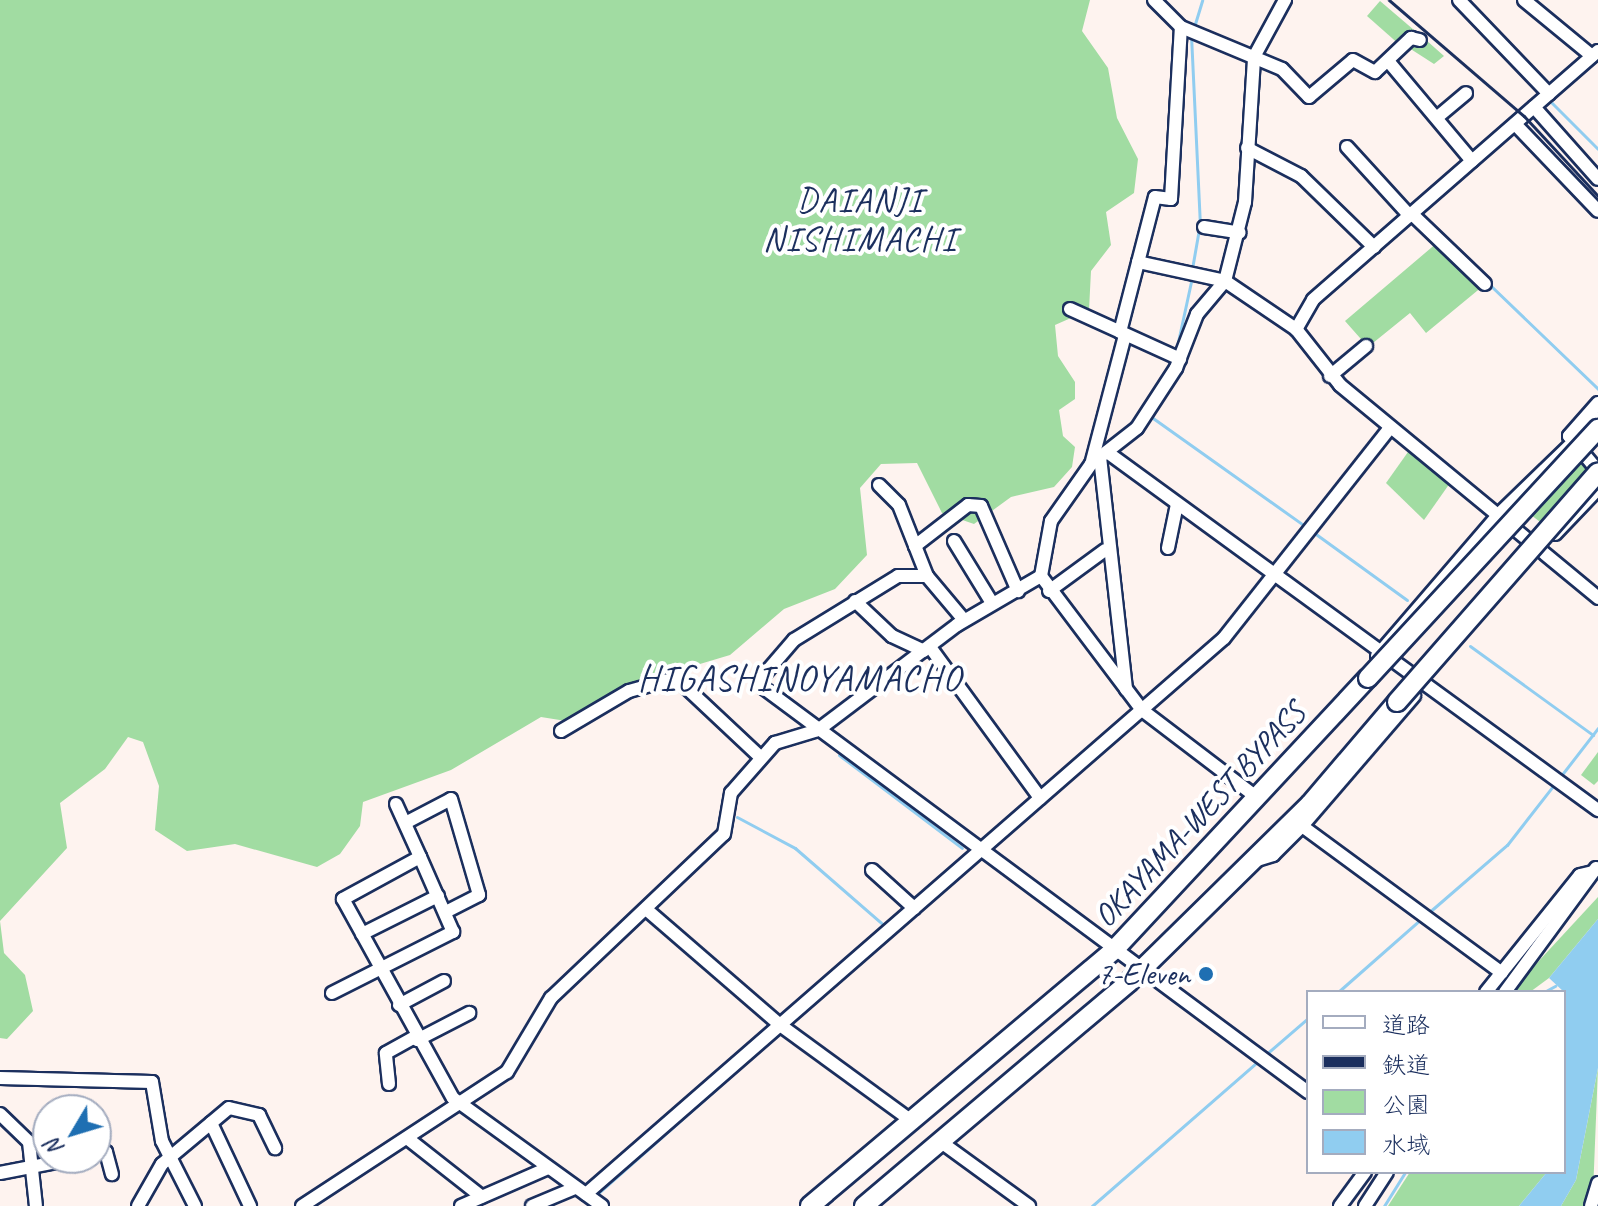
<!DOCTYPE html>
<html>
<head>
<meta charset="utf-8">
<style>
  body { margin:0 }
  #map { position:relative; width:1598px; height:1206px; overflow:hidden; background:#fef3ef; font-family:Caveat,"Klee One",sans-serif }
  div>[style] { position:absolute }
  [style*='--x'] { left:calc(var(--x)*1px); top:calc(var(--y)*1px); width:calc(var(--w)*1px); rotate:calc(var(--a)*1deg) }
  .green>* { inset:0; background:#a1dca2 }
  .water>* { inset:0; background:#90cdf0 }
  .stream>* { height:3px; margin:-1.5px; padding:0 1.5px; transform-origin:1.5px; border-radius:1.5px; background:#90cdf0 }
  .roads { filter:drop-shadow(2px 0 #1b2f5e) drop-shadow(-2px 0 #1b2f5e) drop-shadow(0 2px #1b2f5e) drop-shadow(0 -2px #1b2f5e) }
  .minor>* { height:12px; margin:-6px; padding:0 6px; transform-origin:6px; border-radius:6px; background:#fff }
  .highway>* { height:18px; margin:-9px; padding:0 9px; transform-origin:9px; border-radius:9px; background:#fff }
  .rail>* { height:3px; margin:-1.5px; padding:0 1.5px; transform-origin:1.5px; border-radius:1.5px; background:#1b2f5e }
  .bridges { filter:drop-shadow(2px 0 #1b2f5e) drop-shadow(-2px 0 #1b2f5e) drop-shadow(0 2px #1b2f5e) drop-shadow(0 -2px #1b2f5e) }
  .highway-bridge>* { height:18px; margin:-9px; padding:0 9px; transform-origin:9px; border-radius:9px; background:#fff }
  .dots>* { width:22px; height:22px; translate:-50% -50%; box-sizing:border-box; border:4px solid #fff; border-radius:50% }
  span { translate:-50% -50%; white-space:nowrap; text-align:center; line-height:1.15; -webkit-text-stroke:8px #fff; paint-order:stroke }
  .street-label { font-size:32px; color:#1b2f5e }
  .poi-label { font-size:32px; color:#1b2f5e }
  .right { translate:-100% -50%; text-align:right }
  .neighbourhood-label { font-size:34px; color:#1b2f5e; letter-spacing:2px }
  .quarter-label { font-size:36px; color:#1b2f5e; letter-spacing:2px }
  .legend { position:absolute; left:1306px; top:990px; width:260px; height:184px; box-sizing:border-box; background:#fff; border:2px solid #a4acbf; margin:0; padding:10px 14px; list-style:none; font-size:24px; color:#1b2f5e }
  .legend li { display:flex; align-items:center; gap:16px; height:40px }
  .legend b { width:40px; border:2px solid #a4acbf }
  .north { position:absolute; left:32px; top:1094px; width:80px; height:80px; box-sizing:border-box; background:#fff; border:2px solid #a4acbf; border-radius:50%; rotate:232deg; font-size:22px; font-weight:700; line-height:32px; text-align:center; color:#1b2f5e }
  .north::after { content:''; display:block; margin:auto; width:28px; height:36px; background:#1f6fb2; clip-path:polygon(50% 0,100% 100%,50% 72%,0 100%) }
</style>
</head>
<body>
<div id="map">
  <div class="green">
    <i style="clip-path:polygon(0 0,1090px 0,1082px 31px,1108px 68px,1117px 118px,1138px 159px,1134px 193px,1106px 212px,1111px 245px,1091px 271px,1089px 310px,1055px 325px,1058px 356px,1075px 382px,1075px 399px,1059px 410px,1063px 436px,1075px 447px,1072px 467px,1054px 487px,1011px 497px,974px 524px,942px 513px,917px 463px,881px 464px,860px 488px,867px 555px,835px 589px,784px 609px,730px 655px,623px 687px,566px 721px,541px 717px,451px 770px,363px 802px,360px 826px,340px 854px,317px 867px,235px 844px,187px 851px,155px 830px,159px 786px,143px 742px,128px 737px,105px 769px,60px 803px,67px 848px,0 921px,4px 953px,25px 975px,33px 1011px,7px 1039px,0 1038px)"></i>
    <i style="clip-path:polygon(1380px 1px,1414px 30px,1401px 46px,1367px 16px)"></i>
    <i style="clip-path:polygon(1417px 32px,1444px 56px,1434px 64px,1406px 46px)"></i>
    <i style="clip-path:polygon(1438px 242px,1483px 286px,1426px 333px,1410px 313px,1368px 347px,1345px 321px)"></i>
    <i style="clip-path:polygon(1569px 448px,1597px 478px,1553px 532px,1517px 504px)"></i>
    <i style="clip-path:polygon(1408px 452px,1450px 483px,1424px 520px,1386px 483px)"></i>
    <i style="clip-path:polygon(1598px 752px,1598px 781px,1594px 785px,1581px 775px)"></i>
    <i style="clip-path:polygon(1598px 897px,1598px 919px,1549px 978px,1530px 992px,1510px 992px)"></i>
    <i style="clip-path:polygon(1598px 1068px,1593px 1193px,1588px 1206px,1561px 1206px,1576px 1180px)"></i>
    <i style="clip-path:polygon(1410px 1172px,1547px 1172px,1519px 1206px,1388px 1206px)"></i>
  </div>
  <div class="water">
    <i style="clip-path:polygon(1598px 919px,1598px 1068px,1576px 1180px,1561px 1206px,1519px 1206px,1547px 1172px,1564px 1172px,1564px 992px,1549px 978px)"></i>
  </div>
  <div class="stream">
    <i style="--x:1471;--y:21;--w:61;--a:46.3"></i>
    <i style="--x:1194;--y:27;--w:28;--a:-73"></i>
    <i style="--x:1191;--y:35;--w:188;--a:87.3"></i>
    <i style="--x:1200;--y:223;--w:47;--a:99.9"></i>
    <i style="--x:1551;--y:102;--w:66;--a:45"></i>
    <i style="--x:1490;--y:285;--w:150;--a:43.9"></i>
    <i style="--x:1176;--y:351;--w:76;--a:-77.8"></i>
    <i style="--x:1150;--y:416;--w:191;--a:35.4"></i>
    <i style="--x:1096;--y:474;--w:44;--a:83.5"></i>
    <i style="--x:1313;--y:532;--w:116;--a:35.9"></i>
    <i style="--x:1470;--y:646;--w:152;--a:35.9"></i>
    <i style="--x:839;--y:755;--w:154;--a:37.1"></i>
    <i style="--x:1560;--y:777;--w:62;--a:-52.2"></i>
    <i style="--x:1058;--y:790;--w:112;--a:-40.7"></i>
    <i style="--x:737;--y:817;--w:66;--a:28.1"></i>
    <i style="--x:795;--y:848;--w:121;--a:41"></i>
    <i style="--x:1427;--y:914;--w:106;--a:-40.8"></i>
    <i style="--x:1507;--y:845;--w:75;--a:-52.1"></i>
    <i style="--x:1338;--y:992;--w:111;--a:-41.3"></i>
    <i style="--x:1544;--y:992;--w:13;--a:-29"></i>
    <i style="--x:1264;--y:1056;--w:58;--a:-40.8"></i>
    <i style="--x:594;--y:1197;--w:164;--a:-41.5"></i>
    <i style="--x:1092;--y:1206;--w:219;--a:-41.1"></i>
    <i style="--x:1384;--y:1206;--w:40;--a:-58"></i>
  </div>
  <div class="roads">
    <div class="minor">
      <i style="--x:1154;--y:0;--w:38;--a:45"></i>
      <i style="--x:1181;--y:27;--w:109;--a:22.6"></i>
      <i style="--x:1282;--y:69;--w:39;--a:46"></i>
      <i style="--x:1309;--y:97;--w:57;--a:-40.1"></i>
      <i style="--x:1353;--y:60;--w:25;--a:29"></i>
      <i style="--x:1375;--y:72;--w:50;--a:-43.4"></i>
      <i style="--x:1411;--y:38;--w:9;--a:13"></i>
      <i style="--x:1459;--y:0;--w:130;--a:46.2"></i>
      <i style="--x:1524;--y:0;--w:88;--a:39.5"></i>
      <i style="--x:1598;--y:51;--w:378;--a:138.9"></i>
      <i style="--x:1313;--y:300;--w:34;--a:120"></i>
      <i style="--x:1296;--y:329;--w:71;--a:51.8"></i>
      <i style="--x:1340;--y:385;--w:335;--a:39.5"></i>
      <i style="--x:1389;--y:62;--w:129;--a:50"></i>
      <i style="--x:1534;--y:107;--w:96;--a:48.4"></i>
      <i style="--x:1440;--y:115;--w:34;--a:-40"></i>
      <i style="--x:1515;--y:124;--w:120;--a:46.3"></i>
      <i style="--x:1347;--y:147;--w:93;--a:47.6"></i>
      <i style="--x:1247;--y:148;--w:61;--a:27.4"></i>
      <i style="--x:1301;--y:176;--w:102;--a:44.2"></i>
      <i style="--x:1412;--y:214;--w:101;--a:43.8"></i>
      <i style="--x:1204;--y:227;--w:36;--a:9"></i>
      <i style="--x:1138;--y:262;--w:89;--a:12.3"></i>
      <i style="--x:1225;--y:281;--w:86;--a:34.1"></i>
      <i style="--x:1070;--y:309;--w:121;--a:24.4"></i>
      <i style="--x:1120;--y:332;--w:139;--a:-75.5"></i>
      <i style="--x:1155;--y:197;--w:16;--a:7"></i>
      <i style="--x:1171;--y:199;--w:172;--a:-86.7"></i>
      <i style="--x:1330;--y:376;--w:47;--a:-39.8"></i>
      <i style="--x:1598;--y:403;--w:44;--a:131.3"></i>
      <i style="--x:1569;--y:436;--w:45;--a:50.4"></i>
      <i style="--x:1107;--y:452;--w:608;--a:36.1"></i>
      <i style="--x:1100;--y:457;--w:234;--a:83.6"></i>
      <i style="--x:1092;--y:461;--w:130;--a:-75.3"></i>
      <i style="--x:879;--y:485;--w:28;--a:45"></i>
      <i style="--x:899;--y:505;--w:76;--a:68.5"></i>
      <i style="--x:1555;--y:534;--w:62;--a:-46.3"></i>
      <i style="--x:954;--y:541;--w:73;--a:58.5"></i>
      <i style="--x:915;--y:546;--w:67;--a:-37.7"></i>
      <i style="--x:968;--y:505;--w:13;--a:4"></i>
      <i style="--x:981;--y:506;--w:93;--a:66.5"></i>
      <i style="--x:1168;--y:548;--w:45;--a:-78.4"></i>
      <i style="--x:1041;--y:576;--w:168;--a:53"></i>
      <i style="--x:1142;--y:710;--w:142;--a:37.3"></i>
      <i style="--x:1049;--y:591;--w:69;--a:-36.2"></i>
      <i style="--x:855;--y:601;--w:51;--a:43.4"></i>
      <i style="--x:892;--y:636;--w:35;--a:25"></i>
      <i style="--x:964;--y:620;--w:57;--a:-130.1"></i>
      <i style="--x:927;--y:576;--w:29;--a:180"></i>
      <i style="--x:898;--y:576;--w:122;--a:148.4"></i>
      <i style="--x:794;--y:640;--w:57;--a:130.7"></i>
      <i style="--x:757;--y:683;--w:686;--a:36.59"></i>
      <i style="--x:930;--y:647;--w:187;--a:53.9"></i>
      <i style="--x:1377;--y:656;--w:187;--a:-49.3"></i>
      <i style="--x:1499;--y:514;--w:138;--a:-44.1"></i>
      <i style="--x:561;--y:731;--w:79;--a:-30.5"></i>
      <i style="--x:629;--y:691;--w:49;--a:-15.5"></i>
      <i style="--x:676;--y:678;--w:115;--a:43.2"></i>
      <i style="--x:396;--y:804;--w:58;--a:65.6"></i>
      <i style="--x:420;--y:857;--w:88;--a:151.4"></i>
      <i style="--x:343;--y:899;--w:227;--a:61.1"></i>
      <i style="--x:453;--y:1098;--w:184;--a:35.9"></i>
      <i style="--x:409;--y:821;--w:47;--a:-27.6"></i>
      <i style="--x:451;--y:799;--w:100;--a:73.7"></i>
      <i style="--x:479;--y:895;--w:38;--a:153"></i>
      <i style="--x:1302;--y:826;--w:248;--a:36.3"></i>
      <i style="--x:1257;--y:860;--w:17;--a:-17"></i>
      <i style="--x:1273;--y:855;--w:41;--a:-45"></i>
      <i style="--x:1302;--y:826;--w:172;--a:-49.3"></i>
      <i style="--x:872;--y:870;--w:57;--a:42.1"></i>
      <i style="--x:647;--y:910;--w:176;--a:40.8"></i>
      <i style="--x:780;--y:1025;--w:165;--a:36.1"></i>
      <i style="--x:362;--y:934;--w:85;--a:-26.6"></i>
      <i style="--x:1486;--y:992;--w:150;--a:-51.2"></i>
      <i style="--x:1580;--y:875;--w:13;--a:-13"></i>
      <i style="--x:1505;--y:992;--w:154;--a:-53.7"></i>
      <i style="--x:332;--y:993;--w:136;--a:-26.8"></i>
      <i style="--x:453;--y:932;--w:82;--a:-113.7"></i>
      <i style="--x:399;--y:1005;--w:51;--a:-28.1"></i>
      <i style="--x:417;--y:1040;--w:59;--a:-27.4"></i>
      <i style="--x:0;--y:1078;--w:152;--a:1.5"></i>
      <i style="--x:152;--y:1082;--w:60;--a:80.4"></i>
      <i style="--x:162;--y:1141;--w:73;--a:63.1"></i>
      <i style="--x:389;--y:1084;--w:31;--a:-96"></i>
      <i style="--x:386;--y:1053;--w:33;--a:-29"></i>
      <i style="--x:0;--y:1114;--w:40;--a:44"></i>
      <i style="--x:29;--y:1142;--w:64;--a:83.8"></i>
      <i style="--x:211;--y:1123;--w:92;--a:64.8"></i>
      <i style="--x:407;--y:1138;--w:95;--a:38.2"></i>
      <i style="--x:941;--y:1142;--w:109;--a:36"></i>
      <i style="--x:96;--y:1152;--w:10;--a:0"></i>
      <i style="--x:106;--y:1152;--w:23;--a:75"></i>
      <i style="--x:0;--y:1173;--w:78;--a:-11"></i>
      <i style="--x:586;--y:1194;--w:846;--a:-41.07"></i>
      <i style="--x:1224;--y:638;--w:266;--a:-51.7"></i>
      <i style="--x:138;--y:1206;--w:48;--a:-60.3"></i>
      <i style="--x:162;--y:1164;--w:87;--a:-39.9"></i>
      <i style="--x:229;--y:1108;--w:31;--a:13"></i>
      <i style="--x:259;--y:1115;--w:37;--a:64"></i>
      <i style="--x:302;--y:1206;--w:245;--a:-33.2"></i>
      <i style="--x:507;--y:1072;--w:86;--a:-59.3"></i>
      <i style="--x:551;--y:998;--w:238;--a:-43.5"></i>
      <i style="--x:724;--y:834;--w:42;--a:-80.3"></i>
      <i style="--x:731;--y:793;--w:67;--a:-48.7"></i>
      <i style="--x:775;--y:743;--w:45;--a:-16.8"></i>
      <i style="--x:818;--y:730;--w:174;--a:-37.1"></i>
      <i style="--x:957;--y:625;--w:97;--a:-30.3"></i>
      <i style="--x:1041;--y:576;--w:56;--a:-79.7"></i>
      <i style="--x:1051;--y:521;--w:70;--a:-54.9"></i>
      <i style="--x:1091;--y:464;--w:58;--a:-38"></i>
      <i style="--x:1137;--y:428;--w:72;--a:-57"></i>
      <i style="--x:1176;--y:368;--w:58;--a:-68.7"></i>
      <i style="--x:1197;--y:314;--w:43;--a:-49.7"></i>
      <i style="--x:1225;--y:281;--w:81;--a:-75.8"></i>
      <i style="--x:1245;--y:202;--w:145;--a:-86.4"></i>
      <i style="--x:1254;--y:57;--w:65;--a:-61.5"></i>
      <i style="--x:461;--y:1206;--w:95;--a:-23.6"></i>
      <i style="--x:532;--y:1206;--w:47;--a:-22.7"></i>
      <i style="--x:1340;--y:1206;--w:42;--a:-53.7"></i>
      <i style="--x:1365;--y:1206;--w:40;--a:-57.1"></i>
      <i style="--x:1591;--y:1206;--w:24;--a:-73"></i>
    </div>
    <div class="highway">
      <i style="--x:810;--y:1206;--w:397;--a:-40.1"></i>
      <i style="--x:1114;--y:950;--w:372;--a:-47"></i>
      <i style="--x:864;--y:1206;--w:347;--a:-40.2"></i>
      <i style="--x:1129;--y:982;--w:254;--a:-44.5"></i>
      <i style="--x:1310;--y:804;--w:134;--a:-49.5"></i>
    </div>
  </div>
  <div class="rail">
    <i style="--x:1389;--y:0;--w:178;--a:40.7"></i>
    <i style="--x:1524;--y:116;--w:109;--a:47.2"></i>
  </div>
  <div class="bridges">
    <div class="highway-bridge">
      <i style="--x:1368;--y:678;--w:339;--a:-47.3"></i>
      <i style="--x:1397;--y:702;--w:305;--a:-48.8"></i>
    </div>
  </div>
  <div class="dots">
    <i style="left:1206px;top:974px;background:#1f6fb2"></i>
  </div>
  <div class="street-label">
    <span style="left:1200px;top:815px;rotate:-47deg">OKAYAMA-WEST BYPASS</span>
  </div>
  <div class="poi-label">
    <span class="right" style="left:1190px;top:974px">7-Eleven</span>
  </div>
  <div class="neighbourhood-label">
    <span style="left:860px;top:219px">DAIANJI<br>NISHIMACHI</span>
  </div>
  <div class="quarter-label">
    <span style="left:800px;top:679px">HIGASHINOYAMACHO</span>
  </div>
  <ul class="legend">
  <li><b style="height:10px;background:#fff"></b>道路</li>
  <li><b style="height:10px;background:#1b2f5e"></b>鉄道</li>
  <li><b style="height:22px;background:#a1dca2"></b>公園</li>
  <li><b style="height:22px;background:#90cdf0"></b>水域</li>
  </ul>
  <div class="north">N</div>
</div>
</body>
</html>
